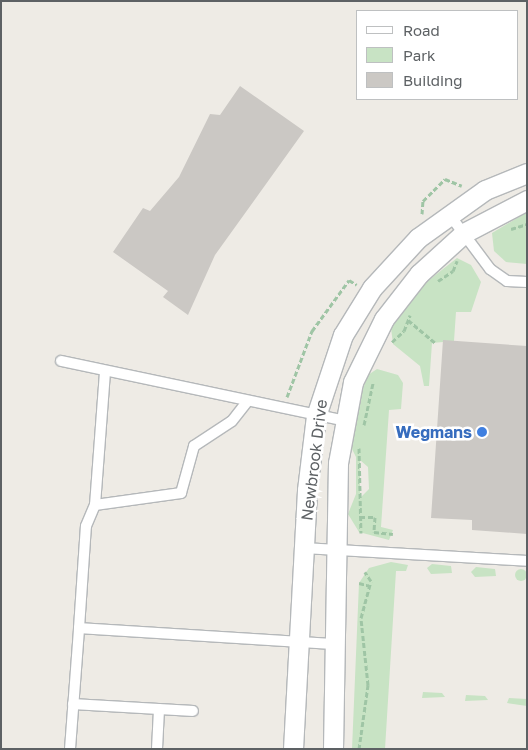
<!DOCTYPE html>
<html>
<head>
<meta charset="utf-8">
<style>
  body { margin:0 }
  #map { position:relative; width:528px; height:750px; overflow:hidden; background:#eeebe5; font-family:"Golos Text",sans-serif }
  div>[style] { position:absolute }
  [style*='--x'] { left:calc(var(--x)*1px); top:calc(var(--y)*1px); width:calc(var(--w)*1px); rotate:calc(var(--a)*1deg) }
  .green>* { inset:0; background:#c8e3c4 }
  .round { border-radius:50% }
  .building>* { inset:0; background:#cbc8c4 }
  .path>* { height:3px; margin-top:-1.5px; transform-origin:0; background:repeating-linear-gradient(90deg,#9fc5a5 0 5px,transparent 0 7.5px) }
  .roads { filter:drop-shadow(1px 0 #b5b8ba) drop-shadow(-1px 0 #b5b8ba) drop-shadow(0 1px #b5b8ba) drop-shadow(0 -1px #b5b8ba) }
  .lane>* { height:10px; margin:-5px; padding:0 5px; transform-origin:5px; border-radius:5px; background:#fff }
  .street>* { height:19px; margin:-9.5px; padding:0 9.5px; transform-origin:9.5px; border-radius:9.5px; background:#fff }
  .dots>* { width:14px; height:14px; translate:-50% -50%; box-sizing:border-box; border:2px solid #fff; border-radius:50% }
  span { translate:-50% -50%; white-space:nowrap; text-align:center; line-height:1.15; -webkit-text-stroke:5px #fff; paint-order:stroke }
  .shop-label { font-size:16px; color:#366cbe; font-weight:700 }
  .right { translate:-100% -50%; text-align:right }
  .street-label { font-size:16px; color:#5d6164 }
  .frame { position:absolute; inset:0; border:2px solid #5d6164; pointer-events:none }
  .legend { position:absolute; left:356px; top:10px; width:162px; height:90px; box-sizing:border-box; background:#fff; border:1px solid #bec0c1; margin:0; padding:6px 9px; list-style:none; font-size:15px; color:#5d6164 }
  .legend li { display:flex; align-items:center; gap:10px; height:25px }
  .legend b { width:25px; border:1px solid #bec0c1 }
</style>
</head>
<body>
<div id="map">
  <div class="green">
    <i style="clip-path:polygon(527px 212px,527px 264px,506px 262px,494px 251px,492px 233px)"></i>
    <i style="clip-path:polygon(457px 258px,471px 265px,481px 282px,471px 312px,456px 312px,454px 341px,432px 343px,429px 386px,424px 386px,420px 366px,393px 344px,391px 328px,424px 284px)"></i>
    <i style="clip-path:polygon(evenodd,377px 369px,398px 375px,403px 383px,401px 409px,389px 410px,381px 527px,393px 530px,389px 540px,359px 532px,348px 514px,356px 494px,356px 457px,350px 445px,357px 405px,368px 375px,377px 369px,360px 460px,368px 467px,369px 489px,360px 498px,360px 460px)"></i>
    <i style="clip-path:polygon(391px 562px,408px 565px,406px 571px,396px 571px,385px 749px,352px 749px,359px 583px,369px 568px)"></i>
    <i style="clip-path:polygon(432px 564px,451px 566px,452px 573px,431px 574px,427px 568px)"></i>
    <i style="clip-path:polygon(476px 567px,495px 569px,496px 576px,475px 577px,471px 572px)"></i>
    <i class="round" style="left:515px;top:569px;width:12px;height:12px"></i>
    <i style="clip-path:polygon(423px 692px,442px 693px,445px 697px,422px 698px)"></i>
    <i style="clip-path:polygon(466px 695px,485px 696px,488px 700px,465px 701px)"></i>
    <i style="clip-path:polygon(509px 698px,527px 699px,527px 706px,507px 703px)"></i>
  </div>
  <div class="building">
    <i style="clip-path:polygon(240px 86px,304px 131px,215px 255px,188px 315px,163px 297px,168px 291px,113px 252px,143px 208px,150px 211px,179px 177px,210px 114px,220px 115px)"></i>
    <i style="clip-path:polygon(443px 340px,527px 346px,527px 534px,472px 530px,472px 520px,431px 518px)"></i>
  </div>
  <div class="path">
    <i style="--x:422;--y:214;--w:13;--a:-86"></i>
    <i style="--x:423;--y:201;--w:31;--a:-45"></i>
    <i style="--x:445;--y:179;--w:18;--a:22"></i>
    <i style="--x:511;--y:229;--w:17;--a:-17"></i>
    <i style="--x:438;--y:281;--w:18;--a:-34"></i>
    <i style="--x:453;--y:271;--w:11;--a:-68"></i>
    <i style="--x:408;--y:320;--w:35;--a:40"></i>
    <i style="--x:392;--y:342;--w:16;--a:-43"></i>
    <i style="--x:404;--y:331;--w:17;--a:-69"></i>
    <i style="--x:287;--y:397;--w:71;--a:-69.3"></i>
    <i style="--x:312;--y:331;--w:63;--a:-54"></i>
    <i style="--x:349;--y:280;--w:9;--a:32"></i>
    <i style="--x:364;--y:425;--w:43;--a:-77.9"></i>
    <i style="--x:359;--y:448;--w:85;--a:88.7"></i>
    <i style="--x:360;--y:517;--w:15;--a:0"></i>
    <i style="--x:375;--y:517;--w:15;--a:94"></i>
    <i style="--x:374;--y:532;--w:19;--a:6"></i>
    <i style="--x:359;--y:583;--w:11;--a:15"></i>
    <i style="--x:359;--y:749;--w:65;--a:-82"></i>
    <i style="--x:368;--y:685;--w:67;--a:-96"></i>
    <i style="--x:361;--y:618;--w:38;--a:-75"></i>
    <i style="--x:371;--y:581;--w:11;--a:-124"></i>
  </div>
  <div class="roads">
    <div class="lane">
      <i style="--x:449;--y:214;--w:69;--a:53.3"></i>
      <i style="--x:490;--y:269;--w:21;--a:35"></i>
      <i style="--x:507;--y:281;--w:20;--a:3"></i>
      <i style="--x:61;--y:361;--w:287;--a:11.9"></i>
      <i style="--x:95;--y:505;--w:134;--a:-85.7"></i>
      <i style="--x:304;--y:548;--w:223;--a:3.3"></i>
      <i style="--x:79;--y:628;--w:102;--a:-86.1"></i>
      <i style="--x:86;--y:526;--w:23;--a:-67"></i>
      <i style="--x:95;--y:505;--w:87;--a:-7.9"></i>
      <i style="--x:181;--y:493;--w:49;--a:-74.5"></i>
      <i style="--x:194;--y:446;--w:45;--a:-33.3"></i>
      <i style="--x:232;--y:421;--w:24;--a:-52"></i>
      <i style="--x:73;--y:704;--w:120;--a:3.3"></i>
      <i style="--x:70;--y:749;--w:121;--a:-85.7"></i>
      <i style="--x:79;--y:628;--w:257;--a:3.6"></i>
      <i style="--x:157;--y:749;--w:40;--a:-87.1"></i>
    </div>
    <div class="street">
      <i style="--x:293;--y:749;--w:259;--a:-86.9"></i>
      <i style="--x:307;--y:490;--w:75;--a:-83.1"></i>
      <i style="--x:316;--y:416;--w:85;--a:-71.6"></i>
      <i style="--x:343;--y:335;--w:55;--a:-58.3"></i>
      <i style="--x:372;--y:288;--w:68;--a:-47.4"></i>
      <i style="--x:418;--y:238;--w:82;--a:-35.6"></i>
      <i style="--x:485;--y:190;--w:45;--a:-22"></i>
      <i style="--x:333;--y:749;--w:286;--a:-89"></i>
      <i style="--x:338;--y:463;--w:82;--a:-79.5"></i>
      <i style="--x:353;--y:382;--w:70;--a:-63.8"></i>
      <i style="--x:384;--y:319;--w:57;--a:-52.1"></i>
      <i style="--x:419;--y:274;--w:61;--a:-42.3"></i>
      <i style="--x:464;--y:233;--w:71;--a:-27.6"></i>
    </div>
  </div>
  <div class="dots">
    <i style="left:482px;top:432px;background:#3f7fe0"></i>
  </div>
  <div class="shop-label">
    <span class="right" style="left:472px;top:432px">Wegmans</span>
  </div>
  <div class="street-label">
    <span style="left:314px;top:460px;rotate:-83deg">Newbrook Drive</span>
  </div>
  <div class="frame"></div>
  <ul class="legend">
  <li><b style="height:6px;background:#fff"></b>Road</li>
  <li><b style="height:14px;background:#c8e3c4"></b>Park</li>
  <li><b style="height:14px;background:#cbc8c4"></b>Building</li>
  </ul>
</div>
</body>
</html>
